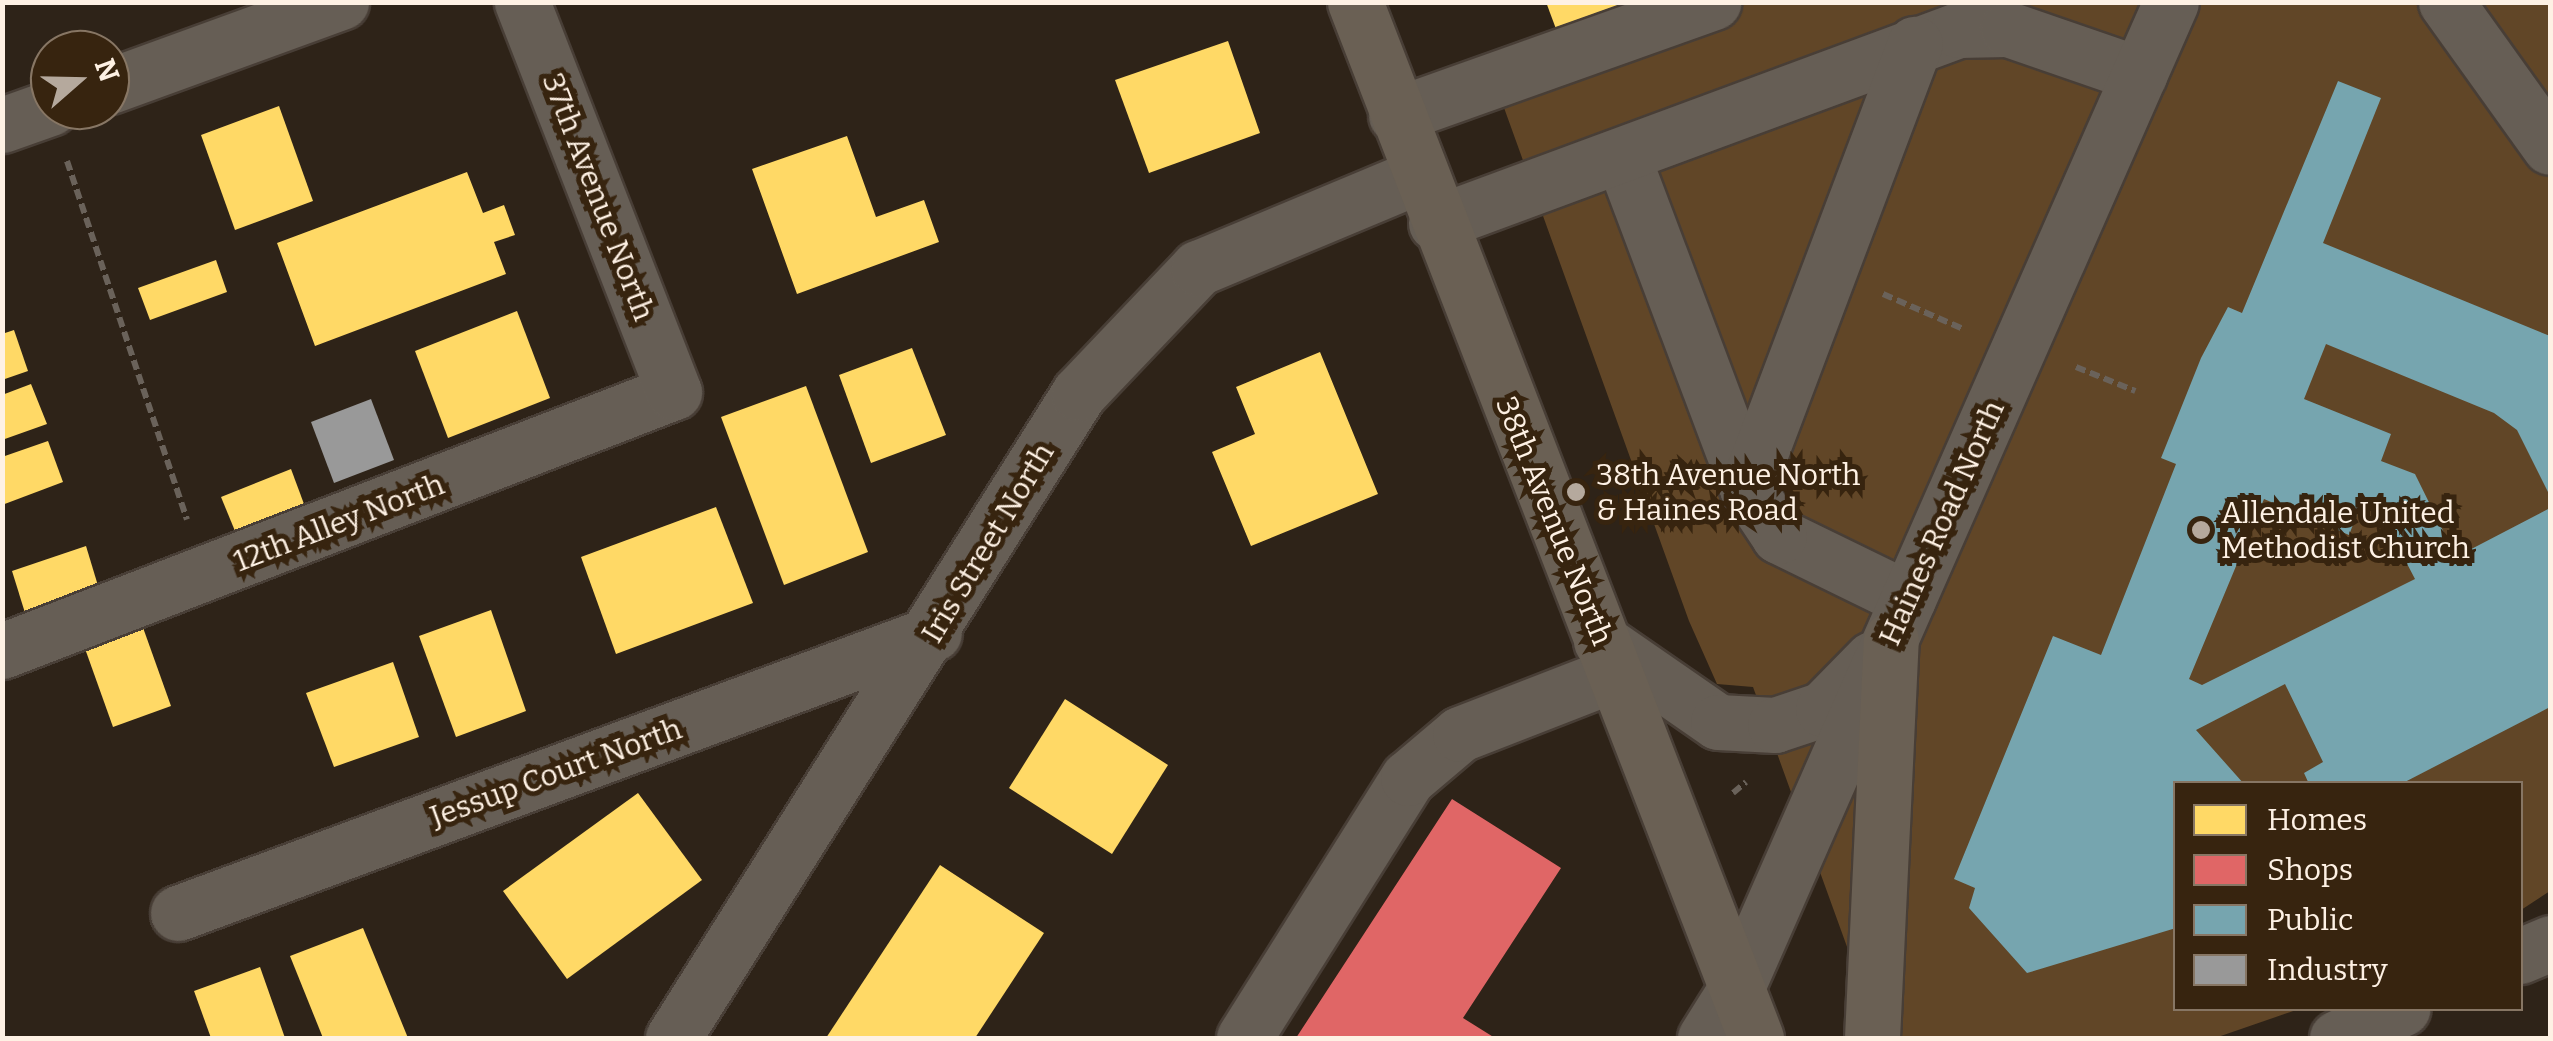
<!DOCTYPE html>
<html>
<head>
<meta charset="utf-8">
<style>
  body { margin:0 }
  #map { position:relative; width:2553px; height:1041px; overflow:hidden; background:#2e2318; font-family:Bitter,serif }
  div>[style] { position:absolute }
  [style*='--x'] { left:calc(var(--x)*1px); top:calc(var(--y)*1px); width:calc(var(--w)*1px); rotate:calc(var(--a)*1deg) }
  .green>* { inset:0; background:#614627 }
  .homes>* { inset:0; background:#ffd966 }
  .shops>* { inset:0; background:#e06666 }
  .public>* { inset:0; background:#76a5af }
  .industry>* { inset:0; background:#999 }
  .path>* { height:6px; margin-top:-3px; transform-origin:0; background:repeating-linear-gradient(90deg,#6a625a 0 10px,transparent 0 15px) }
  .roads { filter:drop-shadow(2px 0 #483e36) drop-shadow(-2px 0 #483e36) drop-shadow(0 2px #483e36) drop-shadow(0 -2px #483e36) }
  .minor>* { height:55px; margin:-27.5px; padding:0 27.5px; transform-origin:27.5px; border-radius:27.5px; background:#665e55 }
  .major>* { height:55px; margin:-27.5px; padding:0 27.5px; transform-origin:27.5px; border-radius:27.5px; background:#6a6054 }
  .dots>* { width:28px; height:28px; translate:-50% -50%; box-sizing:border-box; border:5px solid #37240f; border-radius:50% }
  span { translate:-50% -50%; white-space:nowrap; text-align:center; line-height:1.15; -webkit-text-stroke:10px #37240f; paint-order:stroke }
  .street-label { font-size:30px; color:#fef1e4 }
  .poi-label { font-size:30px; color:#fef1e4 }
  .left { translate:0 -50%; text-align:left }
  .frame { position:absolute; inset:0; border:5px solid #fef1e4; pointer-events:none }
  .legend { position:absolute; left:2173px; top:781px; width:350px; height:230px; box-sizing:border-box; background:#37240f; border:2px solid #877664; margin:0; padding:12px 18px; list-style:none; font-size:30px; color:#fef1e4 }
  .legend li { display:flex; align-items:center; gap:20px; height:50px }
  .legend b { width:50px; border:2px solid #877664 }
  .north { position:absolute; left:30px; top:30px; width:100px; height:100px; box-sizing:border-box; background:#37240f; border:2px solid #877664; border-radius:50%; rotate:70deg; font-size:28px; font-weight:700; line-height:40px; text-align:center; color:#fef1e4 }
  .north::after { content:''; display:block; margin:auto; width:35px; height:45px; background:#b5a99d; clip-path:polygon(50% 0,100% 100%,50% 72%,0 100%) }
</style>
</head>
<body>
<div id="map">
  <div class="green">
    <i style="clip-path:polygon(1714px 3px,2550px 3px,2550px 891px,2521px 910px,2520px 784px,2176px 784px,2176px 1008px,2299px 1009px,2215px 1038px,1880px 1038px,1753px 687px,1717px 684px,1689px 621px,1494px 80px)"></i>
  </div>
  <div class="homes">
    <i style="clip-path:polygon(1546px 2px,1647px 2px,1559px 37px)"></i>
    <i style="clip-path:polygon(1228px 41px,1260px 133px,1149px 173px,1115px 80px)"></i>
    <i style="clip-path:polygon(279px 106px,313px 201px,235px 230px,201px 135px)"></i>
    <i style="clip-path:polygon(847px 136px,876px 217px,924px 200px,939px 242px,797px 294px,752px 169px)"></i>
    <i style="clip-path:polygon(467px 172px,483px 213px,504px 205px,515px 235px,494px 242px,506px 274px,315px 346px,277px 243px)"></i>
    <i style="clip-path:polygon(216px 260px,227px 292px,150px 320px,138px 288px)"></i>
    <i style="clip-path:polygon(517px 311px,550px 398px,448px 438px,415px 351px)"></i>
    <i style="clip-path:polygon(14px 330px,28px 371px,2px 380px,2px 334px)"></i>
    <i style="clip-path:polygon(912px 348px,946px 435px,871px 463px,839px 375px)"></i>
    <i style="clip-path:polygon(1320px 352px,1378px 494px,1251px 546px,1212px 452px,1255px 434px,1236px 387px)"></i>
    <i style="clip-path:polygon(31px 384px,47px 424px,2px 440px,2px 395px)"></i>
    <i style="clip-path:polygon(806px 386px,868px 552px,784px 585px,721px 417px)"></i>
    <i style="clip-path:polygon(48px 441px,63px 482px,2px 505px,2px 457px)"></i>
    <i style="clip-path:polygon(291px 469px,304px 504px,235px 531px,221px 497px)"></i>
    <i style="clip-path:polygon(716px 507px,753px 603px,616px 654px,581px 557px)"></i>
    <i style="clip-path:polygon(86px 546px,99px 589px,26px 616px,12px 571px)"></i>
    <i style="clip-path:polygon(491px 610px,526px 711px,456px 737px,419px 636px)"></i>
    <i style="clip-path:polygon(141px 622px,171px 706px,113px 727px,83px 643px)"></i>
    <i style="clip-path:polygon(393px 662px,419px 737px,334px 767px,306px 693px)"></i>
    <i style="clip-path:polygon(1065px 699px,1168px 765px,1112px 854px,1009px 788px)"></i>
    <i style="clip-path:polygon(638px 793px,702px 880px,567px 979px,503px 891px)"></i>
    <i style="clip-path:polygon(940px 865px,1044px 933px,975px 1038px,826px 1038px)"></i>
    <i style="clip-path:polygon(363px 928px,408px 1038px,323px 1038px,290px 956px)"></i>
    <i style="clip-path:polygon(260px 967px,285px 1038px,211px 1038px,194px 991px)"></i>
  </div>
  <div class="shops">
    <i style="clip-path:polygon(1452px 799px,1561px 868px,1463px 1018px,1495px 1038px,1296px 1038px)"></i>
  </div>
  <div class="public">
    <i style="clip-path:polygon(evenodd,2338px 81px,2381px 98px,2323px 243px,2550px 336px,2550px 496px,2517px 430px,2494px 413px,2326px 344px,2304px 399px,2391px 434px,2381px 461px,2415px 474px,2456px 557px,2550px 508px,2550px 707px,2401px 784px,2309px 784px,2304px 773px,2323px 762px,2285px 684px,2196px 730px,2244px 784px,2176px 784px,2176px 928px,2027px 973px,1969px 908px,1975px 888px,1954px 879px,2053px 636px,2101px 655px,2176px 464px,2161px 458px,2201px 358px,2228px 307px,2242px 313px,2338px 81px,2264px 499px,2349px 535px,2361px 504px,2381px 514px,2415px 579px,2202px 685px,2189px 679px,2264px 499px)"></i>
  </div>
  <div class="industry">
    <i style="clip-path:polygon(371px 399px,394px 460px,334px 483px,311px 422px)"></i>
  </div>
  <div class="path">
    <i style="--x:67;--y:161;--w:378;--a:71.5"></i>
    <i style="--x:1883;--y:294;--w:87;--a:23.6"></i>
    <i style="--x:2076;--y:367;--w:64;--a:22.1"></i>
    <i style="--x:1733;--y:793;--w:17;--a:-40"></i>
  </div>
  <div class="roads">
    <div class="minor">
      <i style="--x:2446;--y:2;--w:178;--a:54.4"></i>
      <i style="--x:110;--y:86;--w:246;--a:-20"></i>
      <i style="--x:1396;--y:115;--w:337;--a:-19.6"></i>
      <i style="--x:2;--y:125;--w:51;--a:-19.5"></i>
      <i style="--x:1623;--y:158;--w:353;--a:69.4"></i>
      <i style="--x:1436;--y:223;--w:557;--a:-20.29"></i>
      <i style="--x:1958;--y:30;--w:50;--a:-1.1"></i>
      <i style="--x:2008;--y:29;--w:139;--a:19"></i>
      <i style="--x:1908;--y:599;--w:144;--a:-154"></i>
      <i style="--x:1779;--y:536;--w:58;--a:-123.7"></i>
      <i style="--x:1747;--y:488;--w:475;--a:-69.3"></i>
      <i style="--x:1601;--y:641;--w:142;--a:34.7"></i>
      <i style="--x:1718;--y:722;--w:57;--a:3"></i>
      <i style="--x:1775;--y:725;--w:51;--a:-18.4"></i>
      <i style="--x:1823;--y:709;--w:70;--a:-45.6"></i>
      <i style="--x:2;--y:651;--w:720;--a:-21.08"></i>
      <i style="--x:674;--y:392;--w:419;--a:-111.3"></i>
      <i style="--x:178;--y:913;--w:806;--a:-20.32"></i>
      <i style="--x:2520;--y:956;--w:33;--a:-23"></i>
      <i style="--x:673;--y:1038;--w:762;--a:-57.81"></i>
      <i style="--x:1079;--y:393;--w:173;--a:-46.4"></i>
      <i style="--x:1198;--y:268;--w:238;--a:-22.7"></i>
      <i style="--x:1244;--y:1038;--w:307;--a:-57.8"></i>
      <i style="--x:1408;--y:778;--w:68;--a:-40.2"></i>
      <i style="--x:1460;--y:734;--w:166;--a:-21.2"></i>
      <i style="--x:1705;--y:1038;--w:60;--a:-57.9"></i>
      <i style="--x:1737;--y:987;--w:1076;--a:-66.22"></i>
      <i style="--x:2337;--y:1038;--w:72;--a:-24.4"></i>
    </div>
    <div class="major">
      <i style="--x:1355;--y:2;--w:1111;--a:68.84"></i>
      <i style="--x:1872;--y:1038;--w:399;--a:-87.3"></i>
    </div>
  </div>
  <div class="dots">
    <i style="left:1576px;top:492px;background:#b5a99d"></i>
    <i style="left:2201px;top:530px;background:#b5a99d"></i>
  </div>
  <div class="street-label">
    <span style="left:598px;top:197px;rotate:69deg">37th Avenue North</span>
    <span style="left:1554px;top:521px;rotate:68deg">38th Avenue North</span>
    <span style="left:339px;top:523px;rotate:-21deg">12th Alley North</span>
    <span style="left:1942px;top:523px;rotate:-66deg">Haines Road North</span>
    <span style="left:988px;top:543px;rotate:-59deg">Iris Street North</span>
    <span style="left:556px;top:773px;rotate:-20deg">Jessup Court North</span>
  </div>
  <div class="poi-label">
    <span class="left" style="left:1596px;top:492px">38th Avenue North<br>&amp; Haines Road</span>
    <span class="left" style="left:2221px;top:530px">Allendale United<br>Methodist Church</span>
  </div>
  <div class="frame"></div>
  <ul class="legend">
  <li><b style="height:28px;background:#ffd966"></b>Homes</li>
  <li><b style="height:28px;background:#e06666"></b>Shops</li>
  <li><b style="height:28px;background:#76a5af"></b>Public</li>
  <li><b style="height:28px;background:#999"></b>Industry</li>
  </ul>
  <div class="north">N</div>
</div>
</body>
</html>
